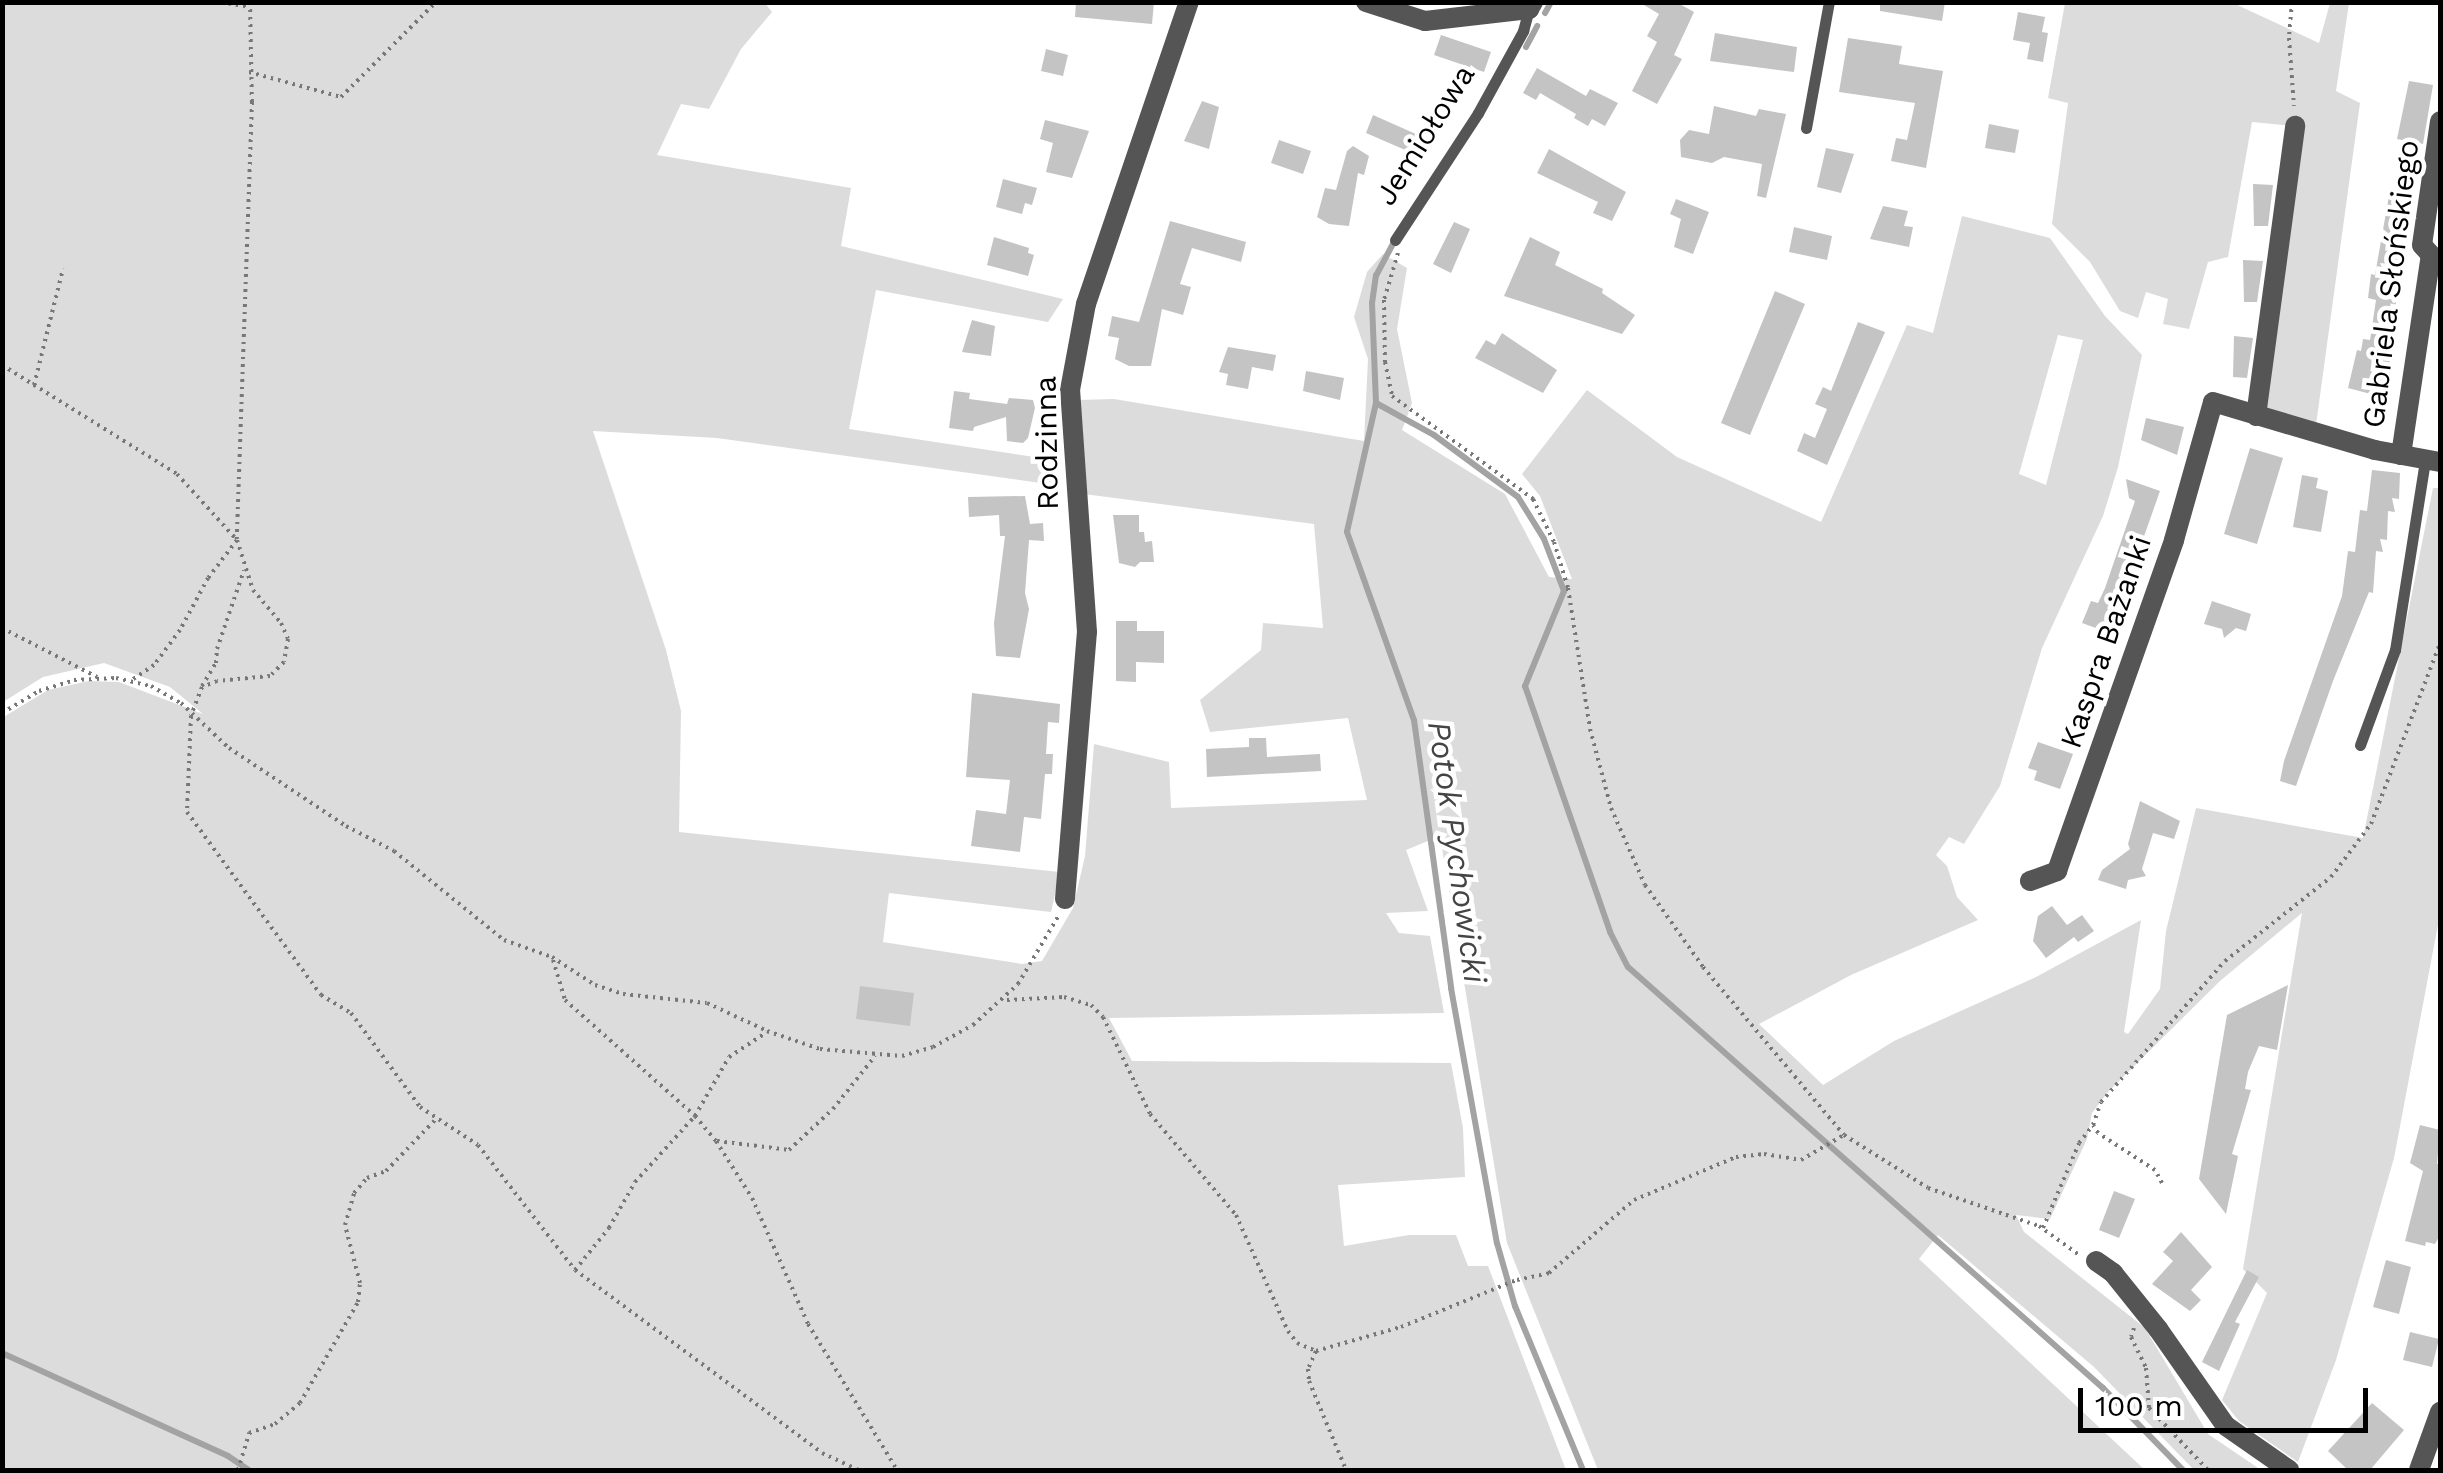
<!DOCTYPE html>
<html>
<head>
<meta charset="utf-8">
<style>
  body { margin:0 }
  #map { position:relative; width:2443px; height:1473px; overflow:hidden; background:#fff; font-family:"Work Sans",sans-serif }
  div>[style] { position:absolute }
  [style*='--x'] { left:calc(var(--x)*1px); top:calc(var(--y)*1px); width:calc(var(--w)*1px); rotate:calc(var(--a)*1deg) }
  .green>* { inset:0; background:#dcdcdc }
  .stream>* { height:6px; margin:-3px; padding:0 3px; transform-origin:3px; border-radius:3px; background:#a3a3a3 }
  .building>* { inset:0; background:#c4c4c4 }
  .path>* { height:4px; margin-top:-2px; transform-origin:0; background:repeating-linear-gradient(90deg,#777 0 2.5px,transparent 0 7.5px) }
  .service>* { height:11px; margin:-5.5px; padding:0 5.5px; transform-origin:5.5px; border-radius:5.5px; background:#555 }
  .minor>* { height:20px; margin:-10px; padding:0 10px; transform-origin:10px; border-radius:10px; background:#555 }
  span { translate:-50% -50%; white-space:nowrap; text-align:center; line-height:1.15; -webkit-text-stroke:9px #fff; paint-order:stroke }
  .street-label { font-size:30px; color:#000 }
  .water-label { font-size:32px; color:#444; font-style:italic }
  .frame { position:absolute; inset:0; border:5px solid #000; pointer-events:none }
  .scale { position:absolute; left:2078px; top:1388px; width:290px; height:45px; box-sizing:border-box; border:5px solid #000; border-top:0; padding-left:12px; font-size:30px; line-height:35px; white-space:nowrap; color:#000; -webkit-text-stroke:8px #fff; paint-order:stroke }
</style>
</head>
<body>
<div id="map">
  <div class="green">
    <i style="clip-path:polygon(evenodd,3px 3px,765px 3px,772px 12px,741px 49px,709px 109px,681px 104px,657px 155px,851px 188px,841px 246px,1063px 299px,1048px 322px,876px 290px,849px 429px,1055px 460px,1055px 485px,717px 438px,593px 431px,666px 650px,681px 711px,679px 832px,1060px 872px,1051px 912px,889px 893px,883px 942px,1022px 964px,1042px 961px,1073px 908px,1085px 856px,1094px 744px,1169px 762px,1171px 808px,1367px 800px,1348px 718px,1210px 732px,1200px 700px,1261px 650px,1263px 623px,1323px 628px,1314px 524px,1084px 494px,1078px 400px,1114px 399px,1364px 441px,1368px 359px,1354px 317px,1367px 272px,1383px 254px,1407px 268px,1397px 329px,1412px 403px,1402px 430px,1505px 494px,1549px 577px,1572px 579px,1540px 496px,1522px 474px,1587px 390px,1677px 457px,1821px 522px,1907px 325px,1933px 333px,1962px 216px,2050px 238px,2105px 316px,2142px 355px,2118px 467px,2103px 516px,2042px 648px,2000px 786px,1964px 844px,1949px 837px,1936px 855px,1947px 866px,1957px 897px,1978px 920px,1851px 975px,1759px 1024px,1823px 1085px,1894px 1041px,2036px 977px,2141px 920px,2124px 1032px,2128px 1034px,2160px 989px,2166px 931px,2196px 808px,2363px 838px,2433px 488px,2440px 488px,2440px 914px,2394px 1158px,2336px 1360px,2298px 1462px,2239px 1421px,2222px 1400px,2267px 1293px,2243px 1269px,2302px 913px,2220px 981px,2108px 1092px,2092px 1113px,2087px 1139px,2050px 1219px,2016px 1215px,2024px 1232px,2145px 1328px,2208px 1434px,2261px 1470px,2194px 1470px,2094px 1367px,1938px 1235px,1919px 1259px,2145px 1470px,1598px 1470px,1507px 1243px,1440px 836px,1406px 850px,1428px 911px,1386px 913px,1399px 933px,1430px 936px,1444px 1013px,1109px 1018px,1132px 1061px,1451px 1063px,1463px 1128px,1465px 1177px,1338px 1185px,1344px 1246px,1409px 1235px,1456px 1235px,1468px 1266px,1488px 1266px,1566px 1470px,3px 1470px,2px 718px,48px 690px,89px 681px,119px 682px,203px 714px,170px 687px,104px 663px,43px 677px,3px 702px,3px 3px,2058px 335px,2083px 340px,2046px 485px,2019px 474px,2058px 335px)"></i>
    <i style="clip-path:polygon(2065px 3px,2233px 3px,2319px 43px,2330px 3px,2349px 3px,2336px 91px,2360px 103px,2316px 425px,2265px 409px,2304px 127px,2252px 122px,2228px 257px,2208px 262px,2189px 329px,2163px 324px,2168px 299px,2146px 292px,2138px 318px,2120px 311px,2090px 262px,2052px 224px,2068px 103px,2048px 98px)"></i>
  </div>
  <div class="stream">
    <i style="--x:1545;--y:13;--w:13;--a:-61"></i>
    <i style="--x:1526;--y:47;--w:24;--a:-62"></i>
    <i style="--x:1395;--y:240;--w:40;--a:118"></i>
    <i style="--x:1376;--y:275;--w:28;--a:98"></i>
    <i style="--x:1372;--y:303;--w:100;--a:87.7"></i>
    <i style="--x:1376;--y:403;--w:132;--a:102.7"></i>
    <i style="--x:1347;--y:532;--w:200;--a:70.4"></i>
    <i style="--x:1414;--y:720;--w:271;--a:82.1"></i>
    <i style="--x:1451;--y:988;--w:259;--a:79.8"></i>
    <i style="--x:1497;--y:1243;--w:66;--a:74.1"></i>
    <i style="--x:1515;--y:1306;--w:178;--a:67.5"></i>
    <i style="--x:1376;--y:403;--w:66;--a:28.9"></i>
    <i style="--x:1434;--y:435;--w:104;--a:36.4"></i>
    <i style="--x:1518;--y:497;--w:49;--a:58.2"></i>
    <i style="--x:1544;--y:539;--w:56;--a:69"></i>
    <i style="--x:1564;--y:591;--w:103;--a:112.3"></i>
    <i style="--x:1525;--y:686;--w:260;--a:70.9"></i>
    <i style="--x:1610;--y:932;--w:39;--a:63"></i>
    <i style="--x:1628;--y:967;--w:635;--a:41.55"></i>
    <i style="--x:2103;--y:1388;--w:115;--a:45.7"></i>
    <i style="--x:2;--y:1353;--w:248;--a:24.5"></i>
    <i style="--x:228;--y:1456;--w:25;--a:34"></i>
  </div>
  <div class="building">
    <i style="clip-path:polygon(1076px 2px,1154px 2px,1152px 24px,1075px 17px)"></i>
    <i style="clip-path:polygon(1639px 2px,1676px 2px,1694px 12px,1674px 55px,1682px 59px,1657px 104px,1632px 91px,1657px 42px,1647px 36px,1659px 14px)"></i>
    <i style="clip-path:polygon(1880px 2px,1945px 2px,1942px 21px,1880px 11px)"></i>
    <i style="clip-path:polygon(2018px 12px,2045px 17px,2042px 32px,2048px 33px,2043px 62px,2027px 59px,2030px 43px,2013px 40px)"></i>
    <i style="clip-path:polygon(1715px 33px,1797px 47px,1794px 72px,1710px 61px)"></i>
    <i style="clip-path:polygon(1441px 35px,1491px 52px,1484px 72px,1434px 55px)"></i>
    <i style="clip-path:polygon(1848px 38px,1902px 46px,1899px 64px,1943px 71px,1926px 168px,1891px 161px,1896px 138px,1907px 140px,1915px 103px,1839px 92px)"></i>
    <i style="clip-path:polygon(1046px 49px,1068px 55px,1063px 76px,1041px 71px)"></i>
    <i style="clip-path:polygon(1537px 68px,1586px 96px,1590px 89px,1618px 103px,1605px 126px,1592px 119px,1588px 126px,1574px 118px,1576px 114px,1540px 93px,1536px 100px,1523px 93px)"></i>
    <i style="clip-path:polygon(2409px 81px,2433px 85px,2423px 144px,2397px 139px)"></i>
    <i style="clip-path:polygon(1202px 101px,1219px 107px,1209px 149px,1184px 141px)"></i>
    <i style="clip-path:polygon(1714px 106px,1756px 116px,1759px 109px,1786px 114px,1766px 198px,1757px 196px,1762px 164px,1724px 157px,1712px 163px,1681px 157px,1680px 140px,1689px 130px,1709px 134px)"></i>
    <i style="clip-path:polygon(1373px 115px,1434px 142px,1426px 159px,1366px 133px)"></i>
    <i style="clip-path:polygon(1045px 120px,1089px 131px,1072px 178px,1046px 172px,1053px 143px,1040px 139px)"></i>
    <i style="clip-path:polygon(1989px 124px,2019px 130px,2015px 153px,1985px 148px)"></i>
    <i style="clip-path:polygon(1279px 140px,1311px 151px,1303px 174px,1271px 163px)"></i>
    <i style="clip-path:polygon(1353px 146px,1369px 156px,1364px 175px,1358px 173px,1349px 226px,1329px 224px,1317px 217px,1325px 188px,1336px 190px,1347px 151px)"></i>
    <i style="clip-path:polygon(1826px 148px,1854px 154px,1841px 193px,1817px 187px)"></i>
    <i style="clip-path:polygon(1549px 149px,1626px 192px,1612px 221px,1593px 213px,1598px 202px,1537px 173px)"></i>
    <i style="clip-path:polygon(1003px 179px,1037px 188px,1032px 205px,1025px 203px,1022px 214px,996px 207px)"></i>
    <i style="clip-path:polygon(2253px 184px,2273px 185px,2268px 226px,2254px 226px)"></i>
    <i style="clip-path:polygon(2390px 190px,2413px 193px,2387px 360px,2390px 361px,2386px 398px,2348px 388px,2357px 350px,2361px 351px,2363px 339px,2370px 340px,2376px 300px,2368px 298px,2371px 274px,2375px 275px)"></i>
    <i style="clip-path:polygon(1676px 199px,1709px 212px,1693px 254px,1674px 247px,1681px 219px,1670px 214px)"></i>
    <i style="clip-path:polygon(1883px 206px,1908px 211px,1904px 226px,1913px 227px,1909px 247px,1870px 239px)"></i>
    <i style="clip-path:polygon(1170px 221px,1246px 242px,1241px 262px,1192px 248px,1180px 284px,1191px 287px,1183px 315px,1162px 309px,1151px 366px,1129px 366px,1115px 359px,1119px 338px,1108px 336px,1112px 316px,1139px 322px)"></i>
    <i style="clip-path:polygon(1454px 222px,1470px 229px,1451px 273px,1433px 264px)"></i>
    <i style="clip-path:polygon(1794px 227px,1832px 236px,1827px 260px,1789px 252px)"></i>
    <i style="clip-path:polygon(994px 237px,1029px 248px,1028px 253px,1034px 255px,1028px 276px,987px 265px)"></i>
    <i style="clip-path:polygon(1530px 237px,1560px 252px,1555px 265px,1603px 289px,1602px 293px,1635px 315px,1622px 334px,1504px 296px)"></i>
    <i style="clip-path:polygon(2243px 260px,2263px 261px,2257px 302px,2244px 302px)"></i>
    <i style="clip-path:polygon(1775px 291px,1805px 304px,1750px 435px,1721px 423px)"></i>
    <i style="clip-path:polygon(972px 320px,995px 326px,991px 356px,962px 352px)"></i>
    <i style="clip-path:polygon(1858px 322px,1885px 332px,1827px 465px,1797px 451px,1804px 433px,1815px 438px,1827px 409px,1815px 404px,1823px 387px,1831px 391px)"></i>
    <i style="clip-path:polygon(1502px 333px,1557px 370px,1543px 393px,1475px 358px,1486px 340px,1495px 345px)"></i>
    <i style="clip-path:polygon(2234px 336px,2253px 338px,2247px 378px,2233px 377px)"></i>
    <i style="clip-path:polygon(1228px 347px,1276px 355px,1273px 371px,1252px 367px,1248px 389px,1226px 385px,1228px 374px,1219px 372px)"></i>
    <i style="clip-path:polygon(1306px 371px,1344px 378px,1340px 400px,1303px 391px)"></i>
    <i style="clip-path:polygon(954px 391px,970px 393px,969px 399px,1007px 404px,1009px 398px,1033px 400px,1035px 408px,1028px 438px,1023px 443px,1007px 441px,1006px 417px,974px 427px,973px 431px,949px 428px)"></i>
    <i style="clip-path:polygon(2146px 418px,2184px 427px,2177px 455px,2141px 440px)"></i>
    <i style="clip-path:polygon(2250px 448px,2283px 458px,2257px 544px,2224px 534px)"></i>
    <i style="clip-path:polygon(2372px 470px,2400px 473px,2399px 499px,2392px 498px,2395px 512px,2388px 511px,2387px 540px,2380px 539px,2383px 552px,2376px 551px,2373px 593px,2369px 592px,2333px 681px,2296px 786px,2280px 781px,2284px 761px,2342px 596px,2348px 551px,2355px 552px,2360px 510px,2367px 511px)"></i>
    <i style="clip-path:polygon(2302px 475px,2318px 478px,2316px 488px,2328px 491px,2321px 532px,2293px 527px)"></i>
    <i style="clip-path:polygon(2126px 479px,2160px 491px,2142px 542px,2151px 545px,2140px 574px,2133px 572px,2115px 635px,2082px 623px,2091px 601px,2098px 603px,2105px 588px,2135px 501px,2129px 498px)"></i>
    <i style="clip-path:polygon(1025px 496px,1030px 524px,1043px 523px,1044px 541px,1029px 540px,1025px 593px,1029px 609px,1020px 658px,996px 656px,994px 623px,1005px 536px,1000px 536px,999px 515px,969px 517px,968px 497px)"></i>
    <i style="clip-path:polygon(1113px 515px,1139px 515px,1139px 532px,1144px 532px,1145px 542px,1152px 541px,1154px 562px,1140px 562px,1135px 567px,1119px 563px)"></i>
    <i style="clip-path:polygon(2212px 601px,2251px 614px,2246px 631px,2236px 628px,2224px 638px,2222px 629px,2204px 624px)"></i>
    <i style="clip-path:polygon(1116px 621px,1137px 621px,1137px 631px,1164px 631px,1164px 663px,1136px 662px,1136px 682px,1116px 681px)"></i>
    <i style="clip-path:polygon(972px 693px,1060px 704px,1059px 723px,1048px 722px,1046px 754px,1053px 754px,1052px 774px,1045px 774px,1041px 819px,1024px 817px,1020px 852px,971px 846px,976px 810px,1006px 814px,1010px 780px,966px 777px)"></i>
    <i style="clip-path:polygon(1249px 738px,1266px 738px,1267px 757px,1320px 754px,1321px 771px,1207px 777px,1206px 749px,1249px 747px)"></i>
    <i style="clip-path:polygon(2038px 742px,2073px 754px,2060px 789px,2034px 780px,2037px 771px,2028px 768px)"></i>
    <i style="clip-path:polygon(2140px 801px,2180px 821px,2174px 839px,2153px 833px,2142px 869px,2146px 876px,2128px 880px,2126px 889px,2098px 880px,2102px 870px,2130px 849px,2128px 844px)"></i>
    <i style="clip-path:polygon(2052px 906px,2067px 925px,2082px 915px,2094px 931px,2078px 942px,2074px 937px,2046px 958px,2033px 941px,2038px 916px)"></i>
    <i style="clip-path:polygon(2288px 985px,2277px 1050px,2259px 1046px,2248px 1072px,2245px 1089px,2251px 1090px,2232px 1154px,2238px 1156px,2226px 1214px,2199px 1179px,2227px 1015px)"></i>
    <i style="clip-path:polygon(860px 986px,914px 993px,910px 1026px,856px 1019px)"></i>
    <i style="clip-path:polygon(2420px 1125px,2440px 1130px,2437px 1164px,2440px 1164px,2440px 1235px,2435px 1244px,2426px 1242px,2425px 1246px,2405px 1241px,2423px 1171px,2410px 1163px)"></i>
    <i style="clip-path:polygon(2114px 1191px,2135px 1199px,2119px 1238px,2099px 1230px)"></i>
    <i style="clip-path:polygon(2181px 1232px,2212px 1267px,2191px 1290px,2201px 1300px,2190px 1311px,2152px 1284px,2173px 1261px,2163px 1252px)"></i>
    <i style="clip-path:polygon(2386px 1260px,2411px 1267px,2399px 1314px,2373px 1307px)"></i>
    <i style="clip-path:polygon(2247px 1270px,2259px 1277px,2235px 1322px,2240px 1324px,2219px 1371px,2202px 1362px)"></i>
    <i style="clip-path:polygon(2410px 1332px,2439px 1339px,2432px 1367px,2403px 1360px)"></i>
    <i style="clip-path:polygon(2372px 1403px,2404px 1430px,2370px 1470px,2348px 1470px,2328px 1451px)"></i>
  </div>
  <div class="path">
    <i style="--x:221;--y:2;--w:28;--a:10"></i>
    <i style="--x:250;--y:2;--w:100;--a:88.9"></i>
    <i style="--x:252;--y:102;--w:438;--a:92"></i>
    <i style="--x:237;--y:540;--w:52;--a:72.3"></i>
    <i style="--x:253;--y:590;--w:43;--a:49.7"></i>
    <i style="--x:281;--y:623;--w:17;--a:66"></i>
    <i style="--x:288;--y:639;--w:23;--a:100"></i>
    <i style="--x:284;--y:662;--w:20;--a:135"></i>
    <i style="--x:270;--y:676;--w:53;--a:174.6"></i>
    <i style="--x:217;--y:681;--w:16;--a:158"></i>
    <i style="--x:202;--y:687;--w:31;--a:111"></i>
    <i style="--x:191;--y:716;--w:96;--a:92.4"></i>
    <i style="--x:187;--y:812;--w:227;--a:53.8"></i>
    <i style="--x:321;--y:995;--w:35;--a:31"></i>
    <i style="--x:351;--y:1013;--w:117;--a:53.7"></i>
    <i style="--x:420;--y:1107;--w:69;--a:33.2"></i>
    <i style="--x:478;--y:1145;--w:158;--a:52.2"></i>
    <i style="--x:575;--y:1270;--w:307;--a:36.5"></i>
    <i style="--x:822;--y:1453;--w:40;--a:25"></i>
    <i style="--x:2292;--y:2;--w:36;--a:95"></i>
    <i style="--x:2289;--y:38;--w:68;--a:85.8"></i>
    <i style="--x:249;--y:72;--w:95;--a:15.2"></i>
    <i style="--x:341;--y:97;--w:134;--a:-45"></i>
    <i style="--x:1398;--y:253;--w:49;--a:106.6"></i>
    <i style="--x:1384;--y:300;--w:62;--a:89.1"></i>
    <i style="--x:1385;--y:362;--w:35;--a:78"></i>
    <i style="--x:1392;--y:396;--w:175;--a:36.1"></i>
    <i style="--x:1533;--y:499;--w:48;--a:64"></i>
    <i style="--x:1554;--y:542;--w:48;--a:73.1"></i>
    <i style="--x:1568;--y:588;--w:143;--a:81.1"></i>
    <i style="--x:1590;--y:729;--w:82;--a:75.1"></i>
    <i style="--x:1611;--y:808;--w:84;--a:66.2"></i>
    <i style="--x:1645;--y:885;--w:100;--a:54.7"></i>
    <i style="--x:1703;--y:967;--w:219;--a:50"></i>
    <i style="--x:1844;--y:1135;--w:99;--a:32.2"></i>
    <i style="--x:1928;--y:1188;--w:117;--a:18.9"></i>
    <i style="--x:2039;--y:1226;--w:48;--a:35.7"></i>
    <i style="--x:2;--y:365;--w:206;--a:31.9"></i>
    <i style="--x:177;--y:474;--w:89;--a:47.7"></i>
    <i style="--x:237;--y:540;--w:48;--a:127.3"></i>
    <i style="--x:208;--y:578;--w:59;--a:118.3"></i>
    <i style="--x:180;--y:630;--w:44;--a:126.6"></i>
    <i style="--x:154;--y:665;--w:27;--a:146"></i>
    <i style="--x:34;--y:385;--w:120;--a:-76"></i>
    <i style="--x:2;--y:628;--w:107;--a:27.3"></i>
    <i style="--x:202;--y:686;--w:27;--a:-59"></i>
    <i style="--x:216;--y:663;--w:14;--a:-86"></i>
    <i style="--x:217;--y:649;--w:83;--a:-71.1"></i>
    <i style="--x:2;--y:713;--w:43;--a:-30.7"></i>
    <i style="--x:39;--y:691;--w:37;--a:-17"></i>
    <i style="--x:74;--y:680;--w:42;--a:-2.7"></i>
    <i style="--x:116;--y:678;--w:36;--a:13"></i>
    <i style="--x:151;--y:686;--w:34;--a:30"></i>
    <i style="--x:181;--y:703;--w:66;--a:43.2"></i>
    <i style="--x:229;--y:748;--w:141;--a:33.7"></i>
    <i style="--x:346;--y:826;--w:54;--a:27.5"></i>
    <i style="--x:394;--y:851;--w:141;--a:39"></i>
    <i style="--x:504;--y:940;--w:51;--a:19.5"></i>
    <i style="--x:552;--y:957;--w:51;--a:33.1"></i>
    <i style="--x:595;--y:985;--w:29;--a:18"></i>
    <i style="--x:623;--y:994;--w:84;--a:6.1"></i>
    <i style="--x:707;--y:1003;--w:66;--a:25"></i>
    <i style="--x:767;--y:1031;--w:56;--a:18.8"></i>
    <i style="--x:820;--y:1049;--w:82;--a:4.9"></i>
    <i style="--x:902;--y:1056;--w:32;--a:-16"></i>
    <i style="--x:933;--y:1047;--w:46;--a:-28.8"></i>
    <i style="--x:973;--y:1025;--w:61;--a:-42.3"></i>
    <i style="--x:1018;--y:984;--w:80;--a:-59.3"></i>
    <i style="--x:553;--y:960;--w:42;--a:73.3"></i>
    <i style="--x:565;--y:1000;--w:174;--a:41.7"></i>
    <i style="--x:695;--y:1116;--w:33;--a:50"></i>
    <i style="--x:716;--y:1141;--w:67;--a:57.7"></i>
    <i style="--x:752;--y:1198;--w:138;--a:66"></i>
    <i style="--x:808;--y:1324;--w:171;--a:58.6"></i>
    <i style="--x:1007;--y:1000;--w:57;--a:-3"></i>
    <i style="--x:1064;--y:997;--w:28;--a:17"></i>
    <i style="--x:1091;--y:1005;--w:17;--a:45"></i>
    <i style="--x:1103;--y:1017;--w:108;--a:64.1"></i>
    <i style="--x:1150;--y:1114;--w:133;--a:49.6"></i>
    <i style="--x:1236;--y:1215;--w:127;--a:65.9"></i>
    <i style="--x:1288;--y:1331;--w:15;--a:53"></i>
    <i style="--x:1297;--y:1343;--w:21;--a:23"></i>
    <i style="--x:1316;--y:1351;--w:20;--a:114"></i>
    <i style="--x:1308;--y:1369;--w:12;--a:85"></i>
    <i style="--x:1309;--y:1381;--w:96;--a:67.4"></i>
    <i style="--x:717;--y:1141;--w:73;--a:7.1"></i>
    <i style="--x:789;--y:1150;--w:60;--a:-43"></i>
    <i style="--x:833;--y:1109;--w:68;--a:-51.6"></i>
    <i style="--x:2162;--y:1183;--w:15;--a:-118"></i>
    <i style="--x:2155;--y:1170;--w:68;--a:-147"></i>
    <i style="--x:2098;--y:1133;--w:9;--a:-122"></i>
    <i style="--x:2093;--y:1125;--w:24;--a:-71"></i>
    <i style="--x:2101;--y:1102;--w:188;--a:-48.7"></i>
    <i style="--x:2225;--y:961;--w:135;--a:-38.4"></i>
    <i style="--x:2331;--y:877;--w:66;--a:-53"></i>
    <i style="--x:2371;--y:824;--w:194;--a:-69.1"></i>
    <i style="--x:2043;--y:1228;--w:92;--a:-67"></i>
    <i style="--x:2079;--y:1143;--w:23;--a:-52"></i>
    <i style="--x:575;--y:1270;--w:54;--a:-51"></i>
    <i style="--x:609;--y:1228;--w:53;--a:-60.5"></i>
    <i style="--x:635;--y:1182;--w:89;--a:-47.7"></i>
    <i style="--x:695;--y:1116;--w:68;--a:-60"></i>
    <i style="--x:729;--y:1057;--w:45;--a:-33.3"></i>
    <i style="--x:2134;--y:1328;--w:9;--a:108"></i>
    <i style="--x:2131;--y:1337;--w:34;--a:64"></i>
    <i style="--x:2146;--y:1368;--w:40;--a:85.7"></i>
    <i style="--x:2149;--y:1408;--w:86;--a:46.4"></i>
    <i style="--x:1316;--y:1351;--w:88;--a:-15.8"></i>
    <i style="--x:1401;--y:1327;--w:125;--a:-22.1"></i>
    <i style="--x:1517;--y:1280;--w:33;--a:-12"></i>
    <i style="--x:1549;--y:1273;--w:112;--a:-40.7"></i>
    <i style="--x:1634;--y:1200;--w:111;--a:-22.9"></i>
    <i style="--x:1736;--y:1157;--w:28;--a:-6"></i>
    <i style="--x:1764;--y:1154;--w:37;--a:9"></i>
    <i style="--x:1801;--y:1160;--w:50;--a:-30.2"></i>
    <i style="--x:238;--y:1470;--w:39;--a:-73"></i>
    <i style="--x:249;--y:1433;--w:28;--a:-19"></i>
    <i style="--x:275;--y:1424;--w:33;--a:-40"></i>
    <i style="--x:300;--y:1403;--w:116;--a:-60.1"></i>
    <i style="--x:358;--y:1302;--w:19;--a:-84"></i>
    <i style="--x:360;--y:1283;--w:60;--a:-104.5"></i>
    <i style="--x:345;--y:1225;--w:33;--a:-74"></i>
    <i style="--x:354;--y:1193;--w:20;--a:-49"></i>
    <i style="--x:367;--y:1178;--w:20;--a:-20"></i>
    <i style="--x:386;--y:1171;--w:74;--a:-46.1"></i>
  </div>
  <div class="service">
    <i style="--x:1806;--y:128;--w:128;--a:-79.7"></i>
    <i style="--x:1395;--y:240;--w:152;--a:-56.8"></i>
    <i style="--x:1478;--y:113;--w:94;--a:-61.2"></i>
    <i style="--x:1523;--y:31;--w:23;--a:-75"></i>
    <i style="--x:2360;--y:745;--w:101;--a:-69.8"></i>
    <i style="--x:2395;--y:650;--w:192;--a:-81"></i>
  </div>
  <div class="minor">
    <i style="--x:1366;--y:2;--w:62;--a:17.9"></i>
    <i style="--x:1425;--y:21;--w:105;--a:-6.6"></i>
    <i style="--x:1529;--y:9;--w:8;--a:-60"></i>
    <i style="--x:2256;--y:416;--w:293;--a:-82.3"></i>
    <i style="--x:2401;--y:455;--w:202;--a:-81.5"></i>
    <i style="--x:2431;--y:255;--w:13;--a:-132"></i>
    <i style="--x:2422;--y:245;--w:125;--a:-81.7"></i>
    <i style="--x:2030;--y:881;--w:29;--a:-20"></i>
    <i style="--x:2057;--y:871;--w:351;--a:-70.5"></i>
    <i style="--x:2174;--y:540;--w:143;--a:-74.2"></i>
    <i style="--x:2213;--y:402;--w:169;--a:16.5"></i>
    <i style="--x:2375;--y:450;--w:66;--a:10.5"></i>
    <i style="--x:1065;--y:899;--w:268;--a:-85.3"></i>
    <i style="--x:1087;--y:632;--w:243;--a:-94"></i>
    <i style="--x:1070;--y:390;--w:87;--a:-79.5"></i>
    <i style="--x:1086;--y:304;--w:319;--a:-71.2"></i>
    <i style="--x:2096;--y:1261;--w:21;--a:35"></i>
    <i style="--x:2113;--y:1273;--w:72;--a:51.2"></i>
    <i style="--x:2158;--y:1329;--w:118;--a:55"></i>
    <i style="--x:2226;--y:1426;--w:77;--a:34.9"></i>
    <i style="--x:2419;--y:1470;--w:62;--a:-70.1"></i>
  </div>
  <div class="street-label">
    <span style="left:1425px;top:135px;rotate:-58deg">Jemiołowa</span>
    <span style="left:2391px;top:284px;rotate:-83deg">Gabriela Słońskiego</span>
    <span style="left:1047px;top:443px;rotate:-91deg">Rodzinna</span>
    <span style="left:2106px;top:642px;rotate:-71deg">Kaspra Bażanki</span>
  </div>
  <div class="water-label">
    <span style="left:1457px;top:852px;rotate:82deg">Potok Pychowicki</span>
  </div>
  <div class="frame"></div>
  <div class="scale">100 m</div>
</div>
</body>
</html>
